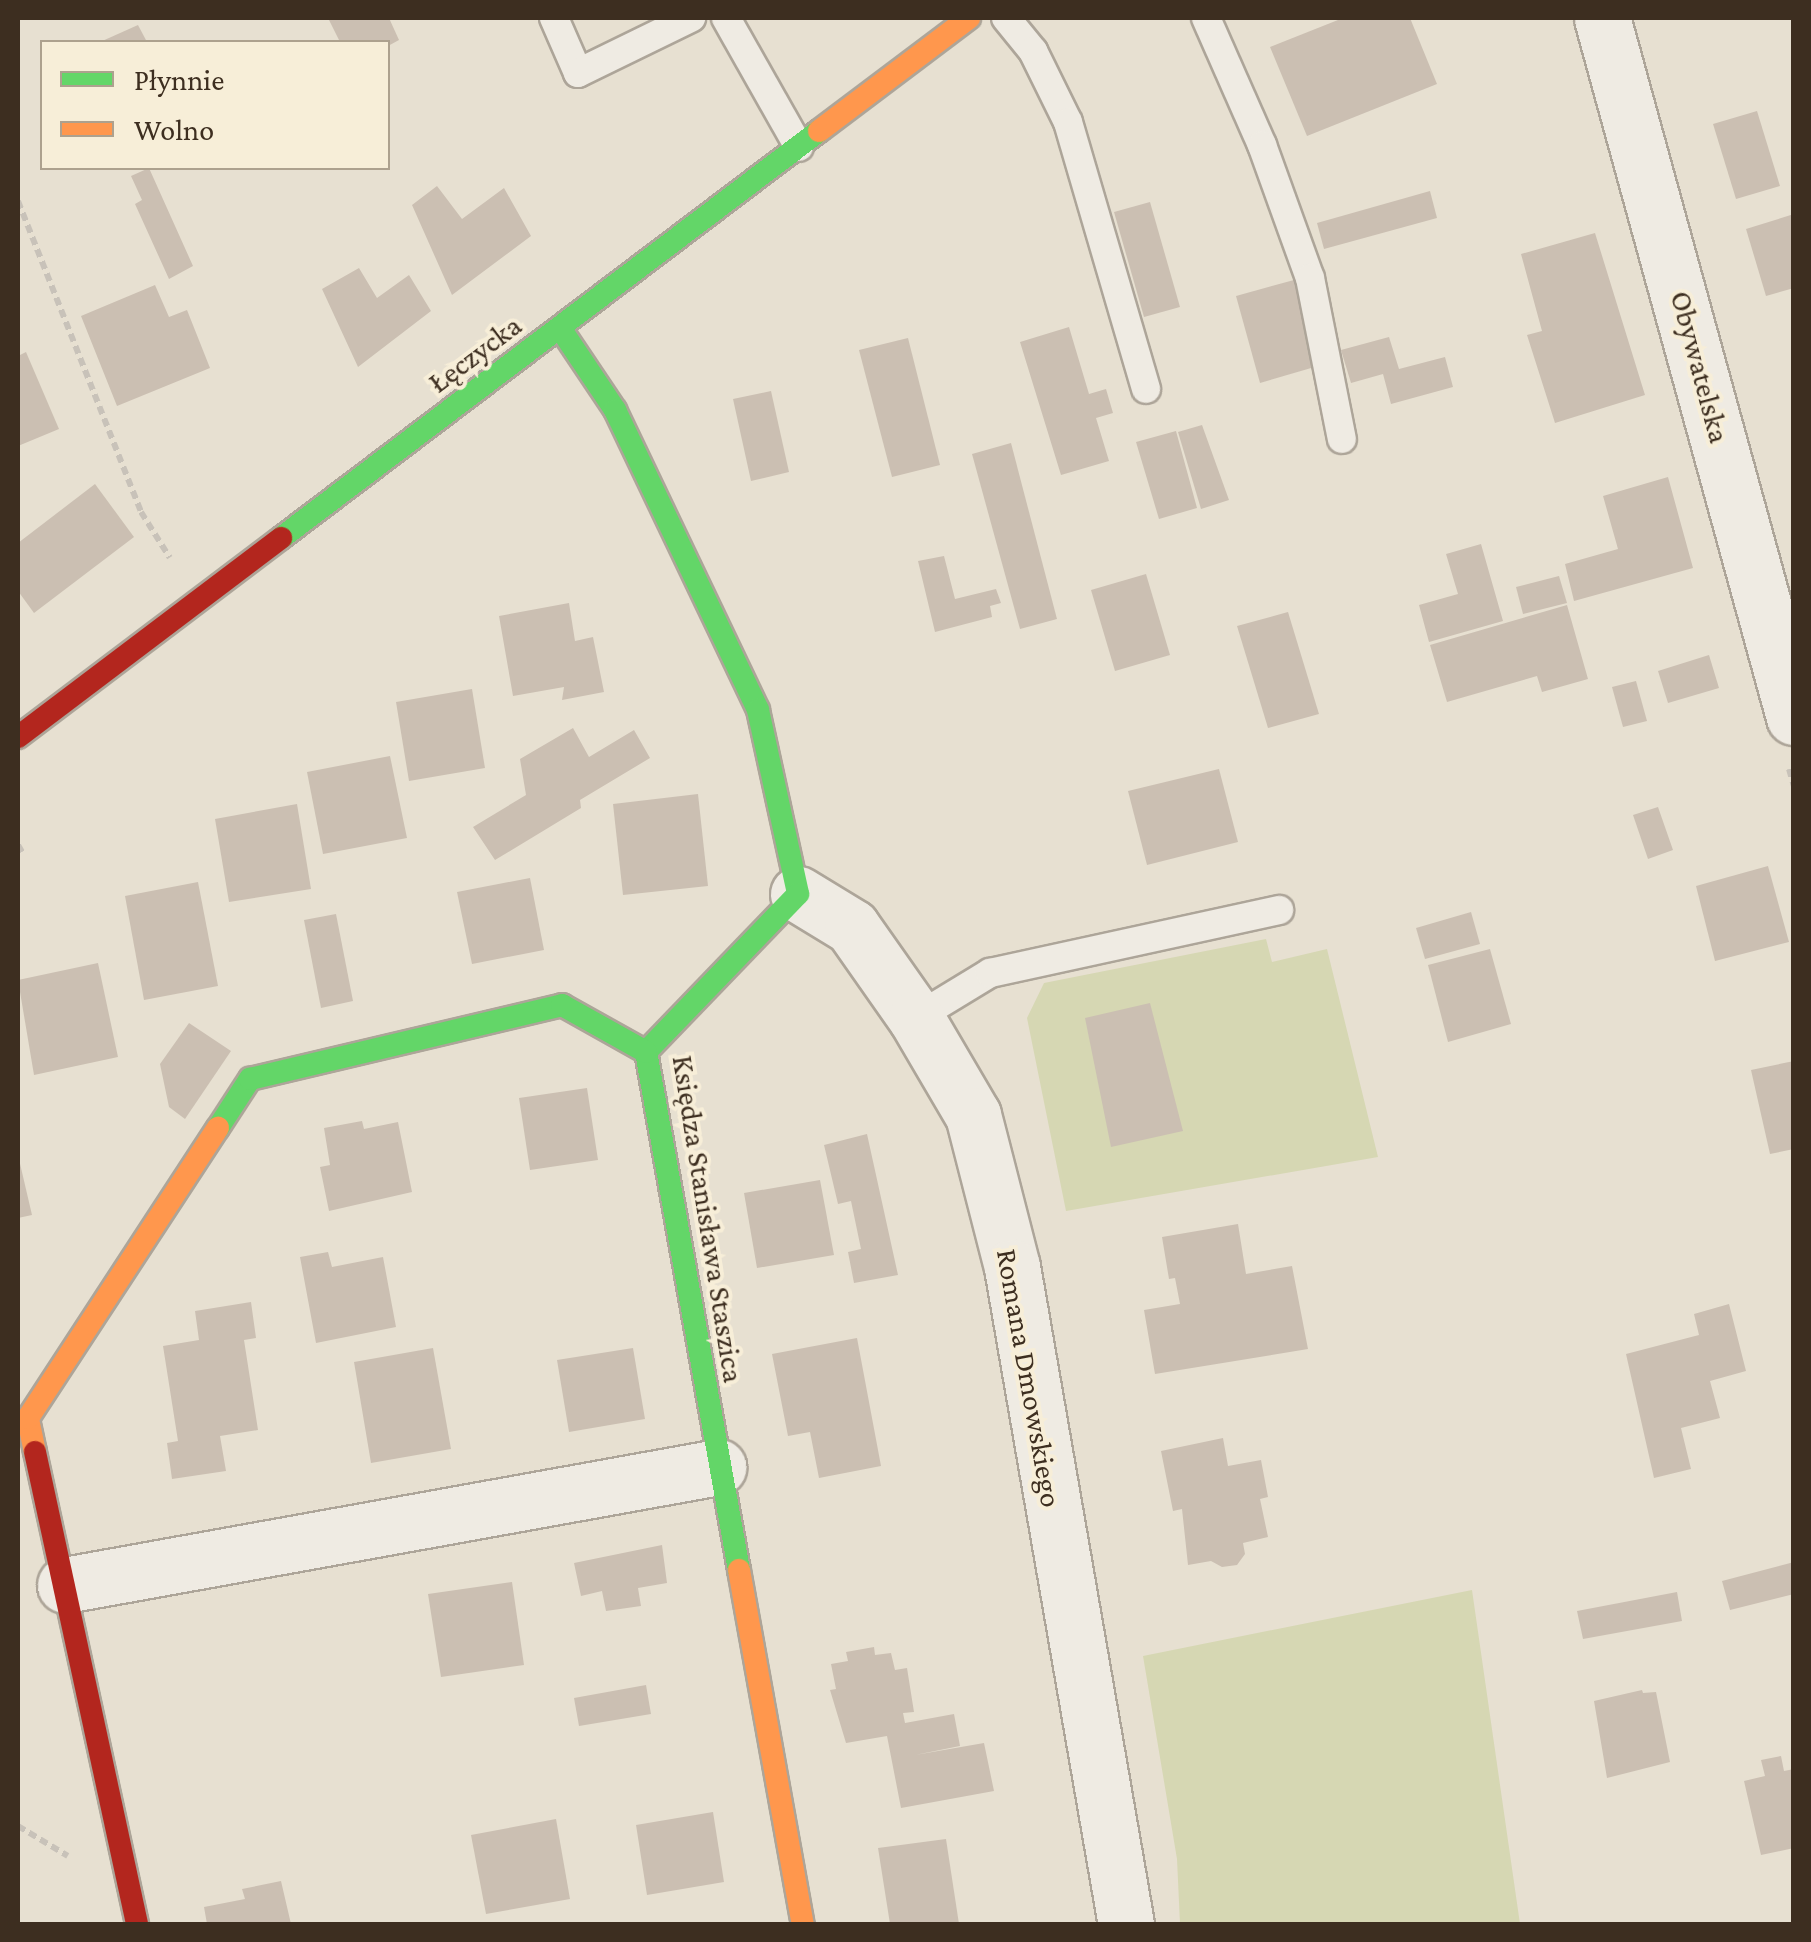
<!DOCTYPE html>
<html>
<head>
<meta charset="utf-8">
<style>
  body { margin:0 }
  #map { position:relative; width:1811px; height:1942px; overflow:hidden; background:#e7e0d1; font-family:"Crimson Pro",serif }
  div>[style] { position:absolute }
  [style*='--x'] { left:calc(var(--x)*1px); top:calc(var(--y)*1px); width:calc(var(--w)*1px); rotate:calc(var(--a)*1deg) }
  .green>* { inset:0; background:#d6d7b3 }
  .building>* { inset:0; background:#cbbfb2 }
  .path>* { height:6px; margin-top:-3px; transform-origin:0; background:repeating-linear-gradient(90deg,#c8c2b9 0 8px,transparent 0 13px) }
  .roads { filter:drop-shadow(2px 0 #ada599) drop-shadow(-2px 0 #ada599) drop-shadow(0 2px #ada599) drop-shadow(0 -2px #ada599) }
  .lane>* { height:28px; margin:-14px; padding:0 14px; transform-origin:14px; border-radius:14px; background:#efebe3 }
  .street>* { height:55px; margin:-27.5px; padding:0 27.5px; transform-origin:27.5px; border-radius:27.5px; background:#efebe3 }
  .fast>* { height:22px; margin:-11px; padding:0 11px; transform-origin:11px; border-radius:11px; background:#63d668 }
  .slow>* { height:22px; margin:-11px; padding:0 11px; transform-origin:11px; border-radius:11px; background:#ff974d }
  .jam>* { height:22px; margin:-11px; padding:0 11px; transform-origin:11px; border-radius:11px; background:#b3261e }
  span { translate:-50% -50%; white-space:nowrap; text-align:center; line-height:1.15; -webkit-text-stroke:8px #f7eed8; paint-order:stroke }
  .street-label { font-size:30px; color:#3d2e20 }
  .frame { position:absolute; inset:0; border:20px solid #3d2e20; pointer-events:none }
  .legend { position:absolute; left:40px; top:40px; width:350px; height:130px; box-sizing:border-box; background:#f7eed8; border:2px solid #ada18e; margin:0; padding:12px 18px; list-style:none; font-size:30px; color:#3d2e20 }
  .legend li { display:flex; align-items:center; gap:20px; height:50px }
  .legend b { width:50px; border:2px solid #ada18e }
</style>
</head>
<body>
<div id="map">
  <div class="green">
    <i style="clip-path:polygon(1266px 939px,1272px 962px,1327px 949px,1378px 1157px,1066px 1211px,1027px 1018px,1044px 983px)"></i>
    <i style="clip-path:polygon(1472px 1590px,1520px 1924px,1180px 1924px,1177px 1859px,1143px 1656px)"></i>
  </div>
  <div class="building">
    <i style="clip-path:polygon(328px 18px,389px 18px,399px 40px,388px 46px,340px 42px)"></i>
    <i style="clip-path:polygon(1343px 18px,1410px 18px,1437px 84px,1307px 136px,1270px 47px)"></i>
    <i style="clip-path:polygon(138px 25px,147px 42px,100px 42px)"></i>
    <i style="clip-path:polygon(1757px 111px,1780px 186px,1736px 199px,1713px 124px)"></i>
    <i style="clip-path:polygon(149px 168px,193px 266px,169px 279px,135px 204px,142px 200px,131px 176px)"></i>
    <i style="clip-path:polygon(437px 186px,462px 219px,504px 188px,531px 236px,452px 295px,412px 205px)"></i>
    <i style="clip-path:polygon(1430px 191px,1437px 218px,1324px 249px,1317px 223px)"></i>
    <i style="clip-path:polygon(1150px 202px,1180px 307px,1144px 317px,1114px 212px)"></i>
    <i style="clip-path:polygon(1794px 214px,1794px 288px,1766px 296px,1746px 229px)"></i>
    <i style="clip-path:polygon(1595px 233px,1645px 395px,1555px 423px,1527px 335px,1542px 331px,1521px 254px)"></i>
    <i style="clip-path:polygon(359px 268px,377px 298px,409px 275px,431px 311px,358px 367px,322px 289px)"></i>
    <i style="clip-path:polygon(1294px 280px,1318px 366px,1260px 383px,1236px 296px)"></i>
    <i style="clip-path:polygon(155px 285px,169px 317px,187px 310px,210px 368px,117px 406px,81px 316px)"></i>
    <i style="clip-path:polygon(1069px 327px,1089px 394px,1106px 389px,1113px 413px,1096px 418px,1109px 461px,1061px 475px,1020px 342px)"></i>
    <i style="clip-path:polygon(1389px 337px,1399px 369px,1445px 357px,1453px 387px,1391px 404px,1383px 374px,1351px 383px,1341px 350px)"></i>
    <i style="clip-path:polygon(908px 338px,940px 465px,892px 477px,859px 350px)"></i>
    <i style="clip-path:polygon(26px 352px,59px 429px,18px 446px,18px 356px)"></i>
    <i style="clip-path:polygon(771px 391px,789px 472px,751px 481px,733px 399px)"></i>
    <i style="clip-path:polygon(1202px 425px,1229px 500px,1201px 509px,1178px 432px)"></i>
    <i style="clip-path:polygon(1176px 431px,1197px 508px,1159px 519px,1136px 442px)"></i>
    <i style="clip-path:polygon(1011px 443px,1057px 619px,1020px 629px,972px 454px)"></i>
    <i style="clip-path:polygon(1668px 477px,1693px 568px,1574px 601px,1565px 564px,1618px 549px,1603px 496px)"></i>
    <i style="clip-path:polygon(95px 484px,134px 537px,34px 613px,18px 591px,18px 543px)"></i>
    <i style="clip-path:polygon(1481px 544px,1503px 621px,1429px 642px,1419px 605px,1458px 594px,1446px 554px)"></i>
    <i style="clip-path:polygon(944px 556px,955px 599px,996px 589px,1001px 603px,990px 606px,992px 617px,935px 632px,918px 561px)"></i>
    <i style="clip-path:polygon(1146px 574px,1170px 655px,1115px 671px,1091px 590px)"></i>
    <i style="clip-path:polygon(1559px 576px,1567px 603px,1523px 614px,1516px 587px)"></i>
    <i style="clip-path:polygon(569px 603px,575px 641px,593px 637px,604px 692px,562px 700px,564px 687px,513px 696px,499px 616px)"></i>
    <i style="clip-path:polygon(1567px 605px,1588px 679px,1542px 692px,1537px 676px,1447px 702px,1430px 645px)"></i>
    <i style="clip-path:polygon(1288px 612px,1319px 714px,1268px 728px,1237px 626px)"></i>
    <i style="clip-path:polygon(1709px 655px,1719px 688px,1668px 703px,1658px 671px)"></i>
    <i style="clip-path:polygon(1636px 681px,1647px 721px,1623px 727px,1612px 687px)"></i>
    <i style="clip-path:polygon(472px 689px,485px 768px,409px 781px,396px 702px)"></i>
    <i style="clip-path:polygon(573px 728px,589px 757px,634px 730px,650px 758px,580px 800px,581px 808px,495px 860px,473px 827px,526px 795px,520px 759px)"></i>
    <i style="clip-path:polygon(390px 756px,407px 838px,323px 854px,307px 772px)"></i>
    <i style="clip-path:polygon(1219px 769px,1238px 842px,1147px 865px,1128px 791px)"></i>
    <i style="clip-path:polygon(698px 794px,708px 886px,623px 895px,613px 804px)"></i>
    <i style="clip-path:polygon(297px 804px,311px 889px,229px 902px,215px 819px)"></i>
    <i style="clip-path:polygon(1658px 807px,1673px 850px,1648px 859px,1633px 815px)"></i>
    <i style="clip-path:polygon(1768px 866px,1789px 942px,1715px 961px,1696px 886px)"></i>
    <i style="clip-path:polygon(530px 878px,544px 950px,472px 964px,457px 892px)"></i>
    <i style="clip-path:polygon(198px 882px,218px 986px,144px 1000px,125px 896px)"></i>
    <i style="clip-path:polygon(1471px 912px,1480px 944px,1425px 959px,1416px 928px)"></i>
    <i style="clip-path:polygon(336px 914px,353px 1001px,321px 1008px,304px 920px)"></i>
    <i style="clip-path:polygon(1490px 949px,1511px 1024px,1448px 1042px,1428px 965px)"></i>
    <i style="clip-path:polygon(98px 963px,118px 1057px,34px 1075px,18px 980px)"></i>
    <i style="clip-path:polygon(1150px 1003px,1183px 1131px,1111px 1147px,1085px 1018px)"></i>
    <i style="clip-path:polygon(189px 1023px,231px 1051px,185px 1119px,169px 1107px,160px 1064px)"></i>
    <i style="clip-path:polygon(1794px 1061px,1794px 1149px,1770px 1154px,1751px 1070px)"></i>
    <i style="clip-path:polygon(587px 1088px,598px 1160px,530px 1170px,519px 1098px)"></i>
    <i style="clip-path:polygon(362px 1121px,364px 1129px,398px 1122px,412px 1192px,329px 1211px,320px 1167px,330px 1165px,324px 1128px)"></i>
    <i style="clip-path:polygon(867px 1134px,898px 1275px,854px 1283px,848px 1252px,861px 1249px,851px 1201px,838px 1204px,824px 1145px)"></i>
    <i style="clip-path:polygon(18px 1155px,32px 1215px,18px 1218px)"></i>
    <i style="clip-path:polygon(820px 1180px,834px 1255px,757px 1268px,744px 1193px)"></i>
    <i style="clip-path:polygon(1238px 1224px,1246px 1274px,1292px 1266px,1308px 1349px,1155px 1374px,1144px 1310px,1180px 1304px,1175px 1278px,1169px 1279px,1162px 1237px)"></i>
    <i style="clip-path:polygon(328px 1252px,332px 1267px,383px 1257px,396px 1327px,316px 1343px,300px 1257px)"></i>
    <i style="clip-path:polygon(251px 1302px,256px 1338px,244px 1340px,258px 1430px,220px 1436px,226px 1471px,172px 1479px,167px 1443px,178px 1441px,163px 1346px,199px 1340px,195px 1311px)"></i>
    <i style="clip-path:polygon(1729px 1304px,1746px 1371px,1710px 1381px,1720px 1418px,1681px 1428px,1691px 1469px,1654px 1478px,1626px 1354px,1699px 1335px,1694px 1314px)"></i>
    <i style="clip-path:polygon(857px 1338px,881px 1466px,819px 1478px,810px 1432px,788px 1436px,772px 1354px)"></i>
    <i style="clip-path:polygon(433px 1348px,451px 1449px,371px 1463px,354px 1362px)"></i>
    <i style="clip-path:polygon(633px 1348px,645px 1419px,569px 1432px,557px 1360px)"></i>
    <i style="clip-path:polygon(1223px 1438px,1228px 1466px,1261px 1460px,1268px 1497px,1260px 1499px,1268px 1537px,1243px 1543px,1245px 1554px,1237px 1565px,1222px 1567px,1211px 1561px,1188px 1565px,1182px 1509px,1173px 1511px,1161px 1451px)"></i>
    <i style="clip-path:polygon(662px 1545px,667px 1583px,638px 1588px,641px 1606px,606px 1611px,602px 1591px,581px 1596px,574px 1563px)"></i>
    <i style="clip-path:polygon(1794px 1562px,1794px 1594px,1730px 1610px,1722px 1581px)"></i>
    <i style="clip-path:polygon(512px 1582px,524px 1665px,441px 1677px,428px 1594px)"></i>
    <i style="clip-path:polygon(1677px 1592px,1682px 1621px,1583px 1639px,1577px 1611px)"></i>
    <i style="clip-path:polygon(874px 1647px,875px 1655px,891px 1653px,895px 1670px,907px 1668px,914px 1712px,903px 1713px,905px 1723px,954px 1714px,960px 1746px,915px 1755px,984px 1743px,994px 1791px,901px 1808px,887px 1736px,846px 1743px,830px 1690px,836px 1689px,831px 1664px,848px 1661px,846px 1652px)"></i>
    <i style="clip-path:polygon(646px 1685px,651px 1714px,579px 1726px,574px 1698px)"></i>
    <i style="clip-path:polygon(1642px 1690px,1643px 1693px,1656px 1692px,1670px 1762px,1607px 1778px,1594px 1701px)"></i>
    <i style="clip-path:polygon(1781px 1756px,1784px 1771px,1794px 1769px,1794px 1848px,1761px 1855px,1744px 1781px,1765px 1776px,1761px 1760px)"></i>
    <i style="clip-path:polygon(713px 1812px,724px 1882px,647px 1895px,636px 1825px)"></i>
    <i style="clip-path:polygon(556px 1819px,570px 1899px,486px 1914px,471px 1835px)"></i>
    <i style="clip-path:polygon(946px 1839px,959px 1924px,890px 1924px,878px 1848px)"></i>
    <i style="clip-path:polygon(281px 1881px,291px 1924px,207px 1924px,204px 1907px,245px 1899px,242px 1889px)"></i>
  </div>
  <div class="path">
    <i style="--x:18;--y:201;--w:334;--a:68.4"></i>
    <i style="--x:141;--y:512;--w:54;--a:57.8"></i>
    <i style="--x:1789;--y:769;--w:19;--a:74"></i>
    <i style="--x:18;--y:845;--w:8;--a:60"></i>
    <i style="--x:18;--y:1826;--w:58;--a:31"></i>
  </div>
  <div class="roads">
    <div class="lane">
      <i style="--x:554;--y:18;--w:60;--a:66.4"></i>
      <i style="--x:578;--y:73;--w:126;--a:-26"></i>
      <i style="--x:726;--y:18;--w:148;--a:60.5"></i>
      <i style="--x:1006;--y:18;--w:43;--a:50.7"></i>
      <i style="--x:1033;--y:51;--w:79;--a:63.8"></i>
      <i style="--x:1068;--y:122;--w:278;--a:73.7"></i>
      <i style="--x:1206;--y:18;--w:139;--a:66.2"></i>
      <i style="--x:1262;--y:145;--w:141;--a:70.2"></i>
      <i style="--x:1310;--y:278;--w:164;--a:78.8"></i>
      <i style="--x:916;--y:1018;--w:87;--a:-31.3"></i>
      <i style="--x:990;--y:973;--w:296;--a:-12.3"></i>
    </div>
    <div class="street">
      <i style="--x:1602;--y:18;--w:725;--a:74.64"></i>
      <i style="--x:798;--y:894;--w:63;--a:31.4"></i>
      <i style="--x:852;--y:927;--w:111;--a:54.9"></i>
      <i style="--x:916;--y:1018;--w:113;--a:59.6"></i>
      <i style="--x:973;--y:1115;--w:157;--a:75.6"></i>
      <i style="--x:1012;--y:1267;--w:667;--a:80.16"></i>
      <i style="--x:65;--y:1585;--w:664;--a:-10.24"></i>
    </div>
    <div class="fast">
      <i style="--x:560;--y:328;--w:99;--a:56.1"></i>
      <i style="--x:615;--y:410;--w:332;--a:64.5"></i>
      <i style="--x:758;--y:710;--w:188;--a:77.7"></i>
      <i style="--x:798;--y:894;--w:219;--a:133.9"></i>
      <i style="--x:646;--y:1052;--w:526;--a:79.82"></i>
      <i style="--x:281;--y:538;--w:675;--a:-37.11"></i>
      <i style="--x:218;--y:1128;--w:59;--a:-56.9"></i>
      <i style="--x:250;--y:1079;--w:321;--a:-13.3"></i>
      <i style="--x:562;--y:1005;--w:96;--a:29.2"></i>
    </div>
    <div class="slow">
      <i style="--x:819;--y:131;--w:188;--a:-37"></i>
      <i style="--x:35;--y:1452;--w:35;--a:-102"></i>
      <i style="--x:28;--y:1418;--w:347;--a:-56.8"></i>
      <i style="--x:739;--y:1570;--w:360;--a:79.8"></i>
    </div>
    <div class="jam">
      <i style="--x:18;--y:737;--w:330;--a:-37.1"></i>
      <i style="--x:35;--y:1452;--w:483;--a:77.8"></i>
    </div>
  </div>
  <div class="street-label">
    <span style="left:475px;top:354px;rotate:-37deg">Łęczycka</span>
    <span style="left:1700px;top:367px;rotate:75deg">Obywatelska</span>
    <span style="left:708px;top:1219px;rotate:81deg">Księdza Stanisława Staszica</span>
    <span style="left:1029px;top:1378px;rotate:80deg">Romana Dmowskiego</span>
  </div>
  <div class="frame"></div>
  <ul class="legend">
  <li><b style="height:12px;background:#63d668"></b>Płynnie</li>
  <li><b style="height:12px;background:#ff974d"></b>Wolno</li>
  </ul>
</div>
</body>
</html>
